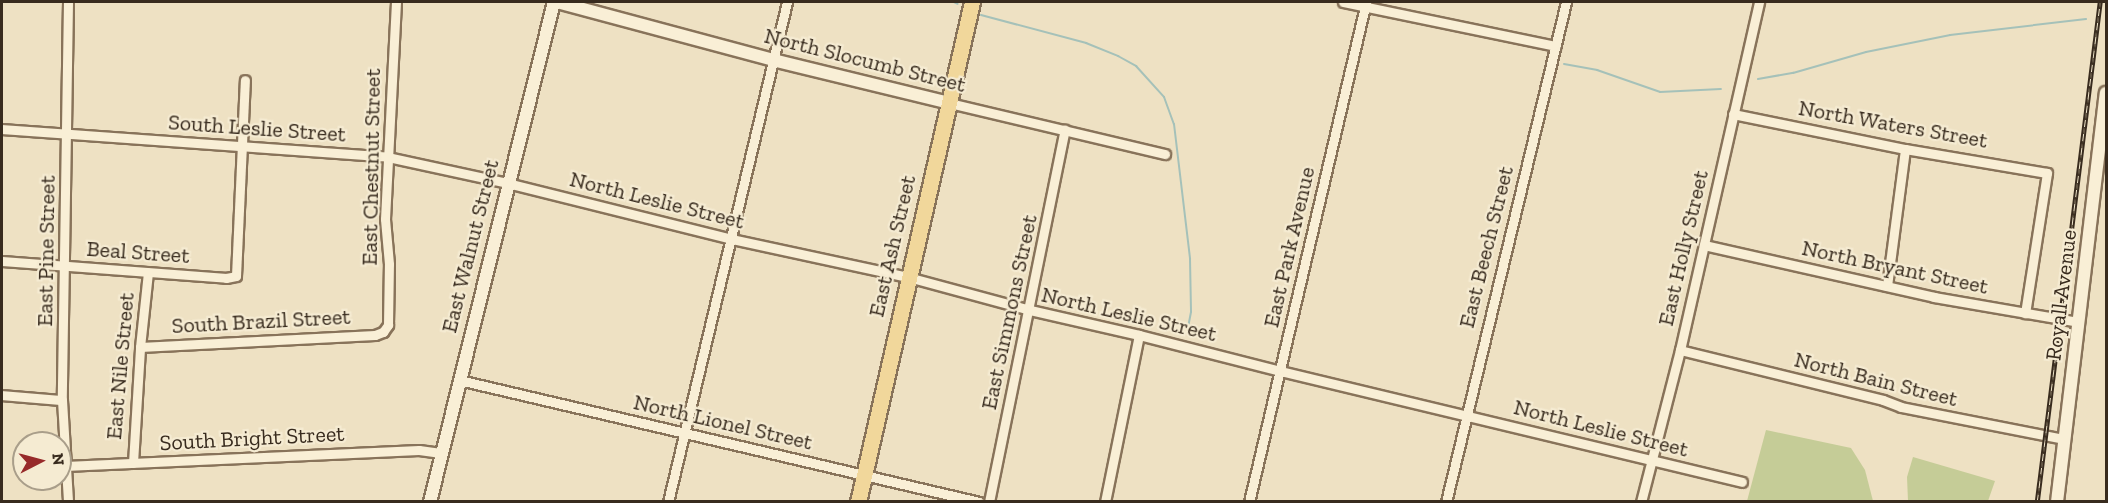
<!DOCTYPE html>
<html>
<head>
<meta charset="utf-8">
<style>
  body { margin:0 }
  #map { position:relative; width:2108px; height:503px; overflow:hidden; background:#eee1c3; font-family:"Zilla Slab",serif }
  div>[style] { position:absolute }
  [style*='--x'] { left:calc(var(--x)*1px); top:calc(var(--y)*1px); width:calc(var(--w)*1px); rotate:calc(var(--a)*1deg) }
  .green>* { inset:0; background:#c5cc97 }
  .stream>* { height:2px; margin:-1px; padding:0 1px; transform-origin:1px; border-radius:1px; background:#a5c1b9 }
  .roads { filter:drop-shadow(2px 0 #88735a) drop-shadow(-2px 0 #88735a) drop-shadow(0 2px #88735a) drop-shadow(0 -2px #88735a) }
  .minor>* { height:9px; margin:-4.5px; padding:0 4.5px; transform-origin:4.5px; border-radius:4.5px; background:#f9efd6 }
  .tertiary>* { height:12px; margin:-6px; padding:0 6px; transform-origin:6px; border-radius:6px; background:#f9efd6 }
  .primary>* { height:15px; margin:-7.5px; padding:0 7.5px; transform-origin:7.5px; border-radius:7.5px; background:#f1d79b }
  .rail>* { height:4.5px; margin-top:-2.25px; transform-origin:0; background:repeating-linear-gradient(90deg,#f5ebd2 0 7px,#382b1e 0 14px); box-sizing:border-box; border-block:2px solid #382b1e }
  span { translate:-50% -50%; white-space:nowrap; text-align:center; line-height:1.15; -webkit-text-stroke:4.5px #f5ebd2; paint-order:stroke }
  .street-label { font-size:22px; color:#382b1e }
  .frame { position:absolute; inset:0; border:3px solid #382b1e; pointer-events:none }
  .north { position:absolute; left:12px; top:431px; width:60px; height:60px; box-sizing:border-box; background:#f5ebd2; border:2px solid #a99e8a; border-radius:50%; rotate:84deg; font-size:16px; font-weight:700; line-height:24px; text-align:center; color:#382b1e }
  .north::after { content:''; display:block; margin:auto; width:21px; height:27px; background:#972a2a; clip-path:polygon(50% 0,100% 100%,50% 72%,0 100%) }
</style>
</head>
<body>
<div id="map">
  <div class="green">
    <i style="clip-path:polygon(1766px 430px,1851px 448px,1865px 470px,1873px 501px,1747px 501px)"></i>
    <i style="clip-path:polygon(1913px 457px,1995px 481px,1988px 501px,1908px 501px,1907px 477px)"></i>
  </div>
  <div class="stream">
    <i style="--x:954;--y:2;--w:4;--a:27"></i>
    <i style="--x:981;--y:15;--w:109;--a:14.9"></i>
    <i style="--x:1086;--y:43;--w:35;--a:22"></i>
    <i style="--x:1118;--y:56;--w:21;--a:29"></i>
    <i style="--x:1136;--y:66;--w:42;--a:47.9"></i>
    <i style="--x:1164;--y:97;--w:29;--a:70"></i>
    <i style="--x:1174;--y:124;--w:136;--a:83.2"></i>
    <i style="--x:1190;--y:259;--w:53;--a:88.9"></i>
    <i style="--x:1191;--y:312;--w:16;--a:101"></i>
    <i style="--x:1564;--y:64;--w:34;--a:10"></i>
    <i style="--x:1597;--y:70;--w:67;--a:19.2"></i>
    <i style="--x:1660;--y:92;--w:61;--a:-2.8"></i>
    <i style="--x:1758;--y:79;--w:36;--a:-10"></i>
    <i style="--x:1793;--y:73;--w:76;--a:-16"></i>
    <i style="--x:1866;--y:52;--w:86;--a:-11.4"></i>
    <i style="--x:1950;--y:35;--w:137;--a:-6.7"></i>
  </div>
  <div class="roads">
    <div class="minor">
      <i style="--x:68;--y:2;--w:398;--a:90.9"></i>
      <i style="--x:62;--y:400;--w:102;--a:86.6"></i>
      <i style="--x:1343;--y:2;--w:217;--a:11.7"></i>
      <i style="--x:949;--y:103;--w:222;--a:13.3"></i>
      <i style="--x:1733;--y:114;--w:176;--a:11.5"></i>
      <i style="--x:1905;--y:149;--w:144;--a:9.6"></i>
      <i style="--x:2047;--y:173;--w:142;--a:98.9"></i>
      <i style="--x:2;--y:129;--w:387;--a:4.1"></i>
      <i style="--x:388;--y:157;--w:122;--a:12.3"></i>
      <i style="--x:507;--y:183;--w:232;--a:14"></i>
      <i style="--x:732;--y:239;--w:180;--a:12.2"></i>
      <i style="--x:908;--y:277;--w:126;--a:15.1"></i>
      <i style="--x:1030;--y:310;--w:112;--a:12.9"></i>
      <i style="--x:1139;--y:335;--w:146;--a:14.3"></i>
      <i style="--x:1280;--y:371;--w:475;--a:13.5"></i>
      <i style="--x:1704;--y:245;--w:236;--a:12.7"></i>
      <i style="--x:1934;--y:297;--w:146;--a:9.8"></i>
      <i style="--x:2;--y:261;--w:225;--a:4.3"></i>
      <i style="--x:226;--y:278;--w:10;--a:-11"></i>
      <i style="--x:236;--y:276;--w:196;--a:-87.4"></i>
      <i style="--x:1887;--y:286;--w:138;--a:-82.5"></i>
      <i style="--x:140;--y:347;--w:235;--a:-2.9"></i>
      <i style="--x:375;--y:335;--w:9;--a:-21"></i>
      <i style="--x:383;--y:332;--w:9;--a:-54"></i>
      <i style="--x:388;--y:325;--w:61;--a:-89.1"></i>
      <i style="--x:389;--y:264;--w:45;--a:-95.1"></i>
      <i style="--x:385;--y:219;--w:217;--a:-87.1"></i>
      <i style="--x:1680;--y:350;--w:209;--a:13.8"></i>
      <i style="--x:1883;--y:400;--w:19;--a:21"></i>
      <i style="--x:1901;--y:407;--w:166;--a:11.1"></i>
      <i style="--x:459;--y:380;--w:534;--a:13.2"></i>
      <i style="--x:2;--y:395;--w:60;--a:4.8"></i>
      <i style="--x:133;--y:463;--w:116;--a:-86.5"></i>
      <i style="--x:140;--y:347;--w:75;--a:-83.9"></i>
      <i style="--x:65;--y:466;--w:354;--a:-2.6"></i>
      <i style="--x:419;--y:450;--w:22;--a:8"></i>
      <i style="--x:668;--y:502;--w:514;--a:-76.61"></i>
      <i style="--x:989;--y:502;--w:380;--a:-78.5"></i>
      <i style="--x:1105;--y:502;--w:170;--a:-78.5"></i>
      <i style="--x:1249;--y:502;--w:514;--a:-76.83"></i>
      <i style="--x:1446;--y:502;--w:514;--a:-76.5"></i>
      <i style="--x:1641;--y:502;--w:157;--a:-75.6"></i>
      <i style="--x:1680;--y:350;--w:357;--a:-77.2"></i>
    </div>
    <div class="tertiary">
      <i style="--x:557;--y:2;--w:224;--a:15"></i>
      <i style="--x:773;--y:60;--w:181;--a:13.7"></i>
      <i style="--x:430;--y:502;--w:515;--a:-76.07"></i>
      <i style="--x:2057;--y:502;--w:412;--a:-83.2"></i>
    </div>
    <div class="primary">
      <i style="--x:858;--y:502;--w:513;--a:-77.16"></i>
    </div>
  </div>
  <div class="rail">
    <i style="--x:2037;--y:502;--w:504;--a:-82.82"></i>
  </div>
  <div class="street-label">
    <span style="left:865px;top:60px;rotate:14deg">North Slocumb Street</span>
    <span style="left:1893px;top:124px;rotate:10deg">North Waters Street</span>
    <span style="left:257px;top:128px;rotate:4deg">South Leslie Street</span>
    <span style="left:371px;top:167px;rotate:-89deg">East Chestnut Street</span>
    <span style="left:657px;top:200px;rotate:14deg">North Leslie Street</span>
    <span style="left:470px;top:246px;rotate:-76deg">East Walnut Street</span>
    <span style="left:892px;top:246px;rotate:-77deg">East Ash Street</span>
    <span style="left:1289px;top:247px;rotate:-77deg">East Park Avenue</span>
    <span style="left:1486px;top:247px;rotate:-76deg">East Beech Street</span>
    <span style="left:1683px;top:248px;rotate:-77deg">East Holly Street</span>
    <span style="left:46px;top:251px;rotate:-89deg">East Pine Street</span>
    <span style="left:138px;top:252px;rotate:4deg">Beal Street</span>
    <span style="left:1895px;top:267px;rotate:12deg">North Bryant Street</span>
    <span style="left:2061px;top:295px;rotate:-83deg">Royall Avenue</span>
    <span style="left:1009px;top:312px;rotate:-78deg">East Simmons Street</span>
    <span style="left:1129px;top:314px;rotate:13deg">North Leslie Street</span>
    <span style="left:261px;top:321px;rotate:-3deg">South Brazil Street</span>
    <span style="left:120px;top:366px;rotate:-85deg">East Nile Street</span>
    <span style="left:1876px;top:379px;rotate:14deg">North Bain Street</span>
    <span style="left:723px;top:422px;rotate:13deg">North Lionel Street</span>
    <span style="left:1601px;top:428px;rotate:14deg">North Leslie Street</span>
    <span style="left:252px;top:438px;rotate:-3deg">South Bright Street</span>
  </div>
  <div class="frame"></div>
  <div class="north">N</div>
</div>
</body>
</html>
